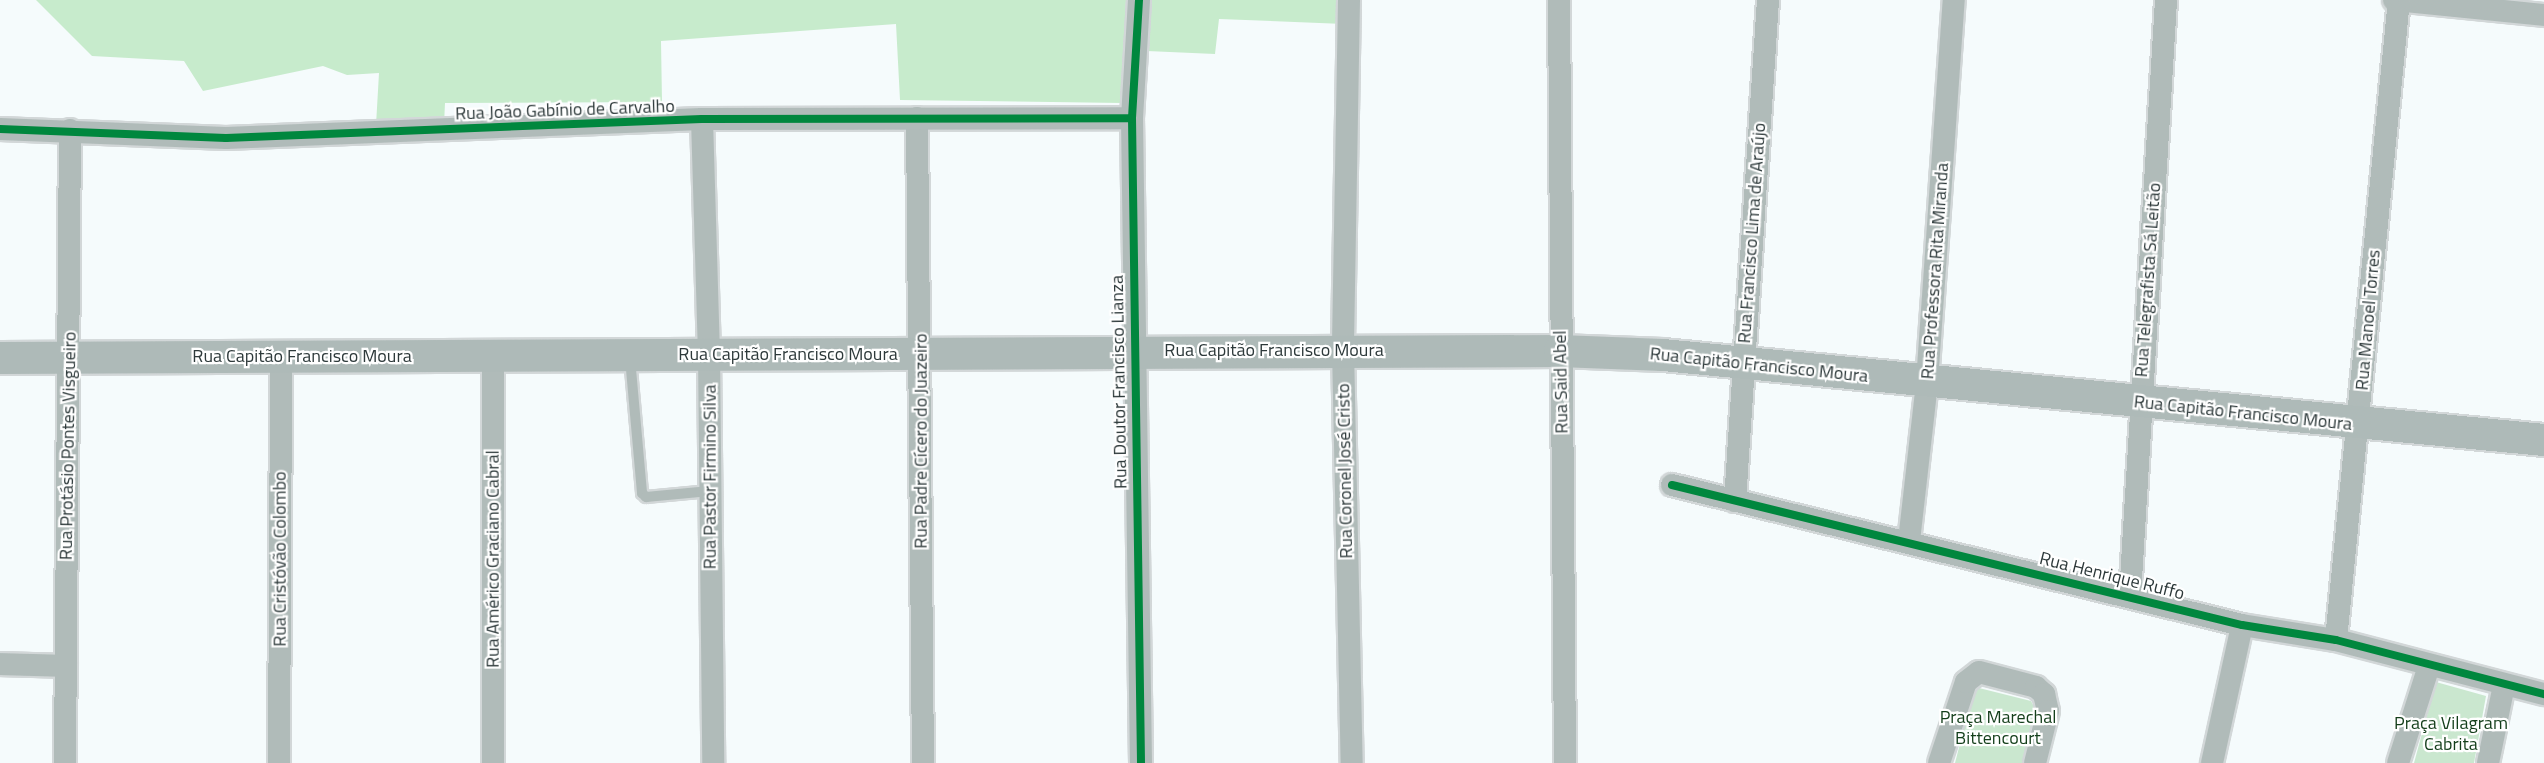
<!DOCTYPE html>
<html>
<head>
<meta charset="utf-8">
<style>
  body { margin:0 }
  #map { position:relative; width:2544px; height:763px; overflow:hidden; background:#f5fbfc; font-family:"Titillium Web",sans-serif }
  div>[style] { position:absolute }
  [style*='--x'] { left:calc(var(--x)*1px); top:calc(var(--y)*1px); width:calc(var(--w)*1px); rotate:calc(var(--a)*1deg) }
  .green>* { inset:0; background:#cae7cf }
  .forest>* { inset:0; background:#c7ebcc }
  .roads { filter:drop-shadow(2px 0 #d2d7d8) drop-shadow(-2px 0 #d2d7d8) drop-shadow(0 2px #d2d7d8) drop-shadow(0 -2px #d2d7d8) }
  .service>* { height:10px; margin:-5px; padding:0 5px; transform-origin:5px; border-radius:5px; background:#b0bbb9 }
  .minor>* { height:22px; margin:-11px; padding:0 11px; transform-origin:11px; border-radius:11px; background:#b0bbb9 }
  .secondary>* { height:32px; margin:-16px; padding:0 16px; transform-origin:16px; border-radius:16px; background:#aebab8 }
  .cycleway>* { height:8px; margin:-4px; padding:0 4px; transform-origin:4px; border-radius:4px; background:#00873e }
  span { translate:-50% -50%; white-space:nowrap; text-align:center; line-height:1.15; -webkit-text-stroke:4.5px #fff; paint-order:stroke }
  .street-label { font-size:18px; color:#2d393a }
  .park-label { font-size:18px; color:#133e1a }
</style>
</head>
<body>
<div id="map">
  <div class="green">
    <i style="clip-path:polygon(2436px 682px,2486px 696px,2474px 763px,2414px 763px)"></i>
    <i style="clip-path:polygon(1979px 688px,2031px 701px,2036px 710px,2022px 763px,1955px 763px,1973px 693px)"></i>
  </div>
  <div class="forest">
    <i style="clip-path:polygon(36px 0,1126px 0,1122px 103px,900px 100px,896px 24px,661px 41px,662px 102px,445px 103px,444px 125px,376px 125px,379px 73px,347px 75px,323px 66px,203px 91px,184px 61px,92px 56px)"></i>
    <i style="clip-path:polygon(1148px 0,1345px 0,1344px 24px,1219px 19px,1215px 54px,1147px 51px)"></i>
  </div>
  <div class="roads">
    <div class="service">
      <i style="--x:630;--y:358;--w:136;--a:84.9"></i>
      <i style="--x:642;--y:493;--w:6;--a:45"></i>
      <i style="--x:646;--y:497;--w:64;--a:-5.4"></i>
    </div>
    <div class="minor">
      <i style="--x:1139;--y:0;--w:118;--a:93.4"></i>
      <i style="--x:1132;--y:118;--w:645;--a:89.2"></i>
      <i style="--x:1349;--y:0;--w:349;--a:91"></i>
      <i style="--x:1343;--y:349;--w:414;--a:88.8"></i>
      <i style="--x:1559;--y:0;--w:763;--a:89.55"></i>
      <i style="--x:2394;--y:0;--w:151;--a:5.7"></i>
      <i style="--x:917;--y:118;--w:645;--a:89.47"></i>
      <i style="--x:702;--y:119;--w:234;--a:88.3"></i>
      <i style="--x:709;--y:353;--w:410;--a:89.4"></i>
      <i style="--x:0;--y:129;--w:226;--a:2.3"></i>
      <i style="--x:226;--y:138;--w:476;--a:-2.3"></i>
      <i style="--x:702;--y:119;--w:430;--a:-0.1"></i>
      <i style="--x:493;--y:355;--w:408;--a:90"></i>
      <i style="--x:1672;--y:485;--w:587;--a:13.8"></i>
      <i style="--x:2242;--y:625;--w:95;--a:9.1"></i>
      <i style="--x:2336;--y:640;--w:215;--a:14.6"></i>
      <i style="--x:1735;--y:501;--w:502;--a:-86.23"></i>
      <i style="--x:1909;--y:541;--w:160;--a:-83.5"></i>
      <i style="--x:1927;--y:382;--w:383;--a:-86"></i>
      <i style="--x:2130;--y:596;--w:597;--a:-86.54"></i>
      <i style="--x:2336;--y:640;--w:643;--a:-84.38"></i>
      <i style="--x:0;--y:664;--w:66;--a:1.7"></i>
      <i style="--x:65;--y:763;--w:633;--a:-89.55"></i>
      <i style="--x:279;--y:763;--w:408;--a:-89.7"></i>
      <i style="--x:1939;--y:763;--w:85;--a:-71.6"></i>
      <i style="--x:1966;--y:682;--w:16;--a:-38"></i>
      <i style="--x:1979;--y:672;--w:59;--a:14.7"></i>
      <i style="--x:2036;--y:687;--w:11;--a:41"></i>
      <i style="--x:2044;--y:694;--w:17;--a:77"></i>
      <i style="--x:2048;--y:711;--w:54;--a:104"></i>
      <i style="--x:2212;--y:763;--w:141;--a:-77.7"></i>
      <i style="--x:2398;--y:763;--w:102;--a:-72.3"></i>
      <i style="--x:2488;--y:763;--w:80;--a:-78.4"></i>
    </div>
    <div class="secondary">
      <i style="--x:0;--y:358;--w:1560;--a:-0.26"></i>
      <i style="--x:1560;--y:351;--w:103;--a:2.2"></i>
      <i style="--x:1663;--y:355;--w:885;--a:5.51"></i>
    </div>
  </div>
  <div class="cycleway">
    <i style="--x:1139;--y:0;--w:118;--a:93.4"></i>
    <i style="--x:1132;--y:118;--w:645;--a:89.2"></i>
    <i style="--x:0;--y:129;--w:226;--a:2.3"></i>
    <i style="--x:226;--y:138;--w:476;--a:-2.3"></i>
    <i style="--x:702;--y:119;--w:430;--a:-0.1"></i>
    <i style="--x:1672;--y:485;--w:587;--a:13.8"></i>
    <i style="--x:2242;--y:625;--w:95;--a:9.1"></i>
    <i style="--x:2336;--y:640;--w:215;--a:14.6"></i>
  </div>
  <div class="street-label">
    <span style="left:565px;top:110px;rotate:-2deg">Rua João Gabínio de Carvalho</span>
    <span style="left:1752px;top:233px;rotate:-86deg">Rua Francisco Lima de Araújo</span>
    <span style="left:1935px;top:271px;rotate:-86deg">Rua Professora Rita Miranda</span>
    <span style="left:2148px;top:280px;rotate:-86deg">Rua Telegrafista Sá Leitão</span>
    <span style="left:2368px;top:320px;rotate:-85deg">Rua Manoel Torres</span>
    <span style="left:1274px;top:350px">Rua Capitão Francisco Moura</span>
    <span style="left:788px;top:354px">Rua Capitão Francisco Moura</span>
    <span style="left:302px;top:356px">Rua Capitão Francisco Moura</span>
    <span style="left:1759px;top:365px;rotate:6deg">Rua Capitão Francisco Moura</span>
    <span style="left:1119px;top:382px;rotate:-91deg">Rua Doutor Francisco Lianza</span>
    <span style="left:1561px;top:382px;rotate:-91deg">Rua Said Abel</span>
    <span style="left:2243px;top:413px;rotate:6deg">Rua Capitão Francisco Moura</span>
    <span style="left:921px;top:441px;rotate:-90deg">Rua Padre Cícero do Juazeiro</span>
    <span style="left:68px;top:446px;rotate:-89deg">Rua Protásio Pontes Visgueiro</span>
    <span style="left:1345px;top:471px;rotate:-91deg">Rua Coronel José Cristo</span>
    <span style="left:710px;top:477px;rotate:-90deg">Rua Pastor Firmino Silva</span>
    <span style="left:280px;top:559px;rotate:-90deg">Rua Cristóvão Colombo</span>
    <span style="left:493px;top:559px;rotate:-90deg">Rua Américo Graciano Cabral</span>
    <span style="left:2112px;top:576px;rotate:14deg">Rua Henrique Ruffo</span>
  </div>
  <div class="park-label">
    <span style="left:1998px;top:728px">Praça Marechal<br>Bittencourt</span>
    <span style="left:2451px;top:734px">Praça Vilagram<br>Cabrita</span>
  </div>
</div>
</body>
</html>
